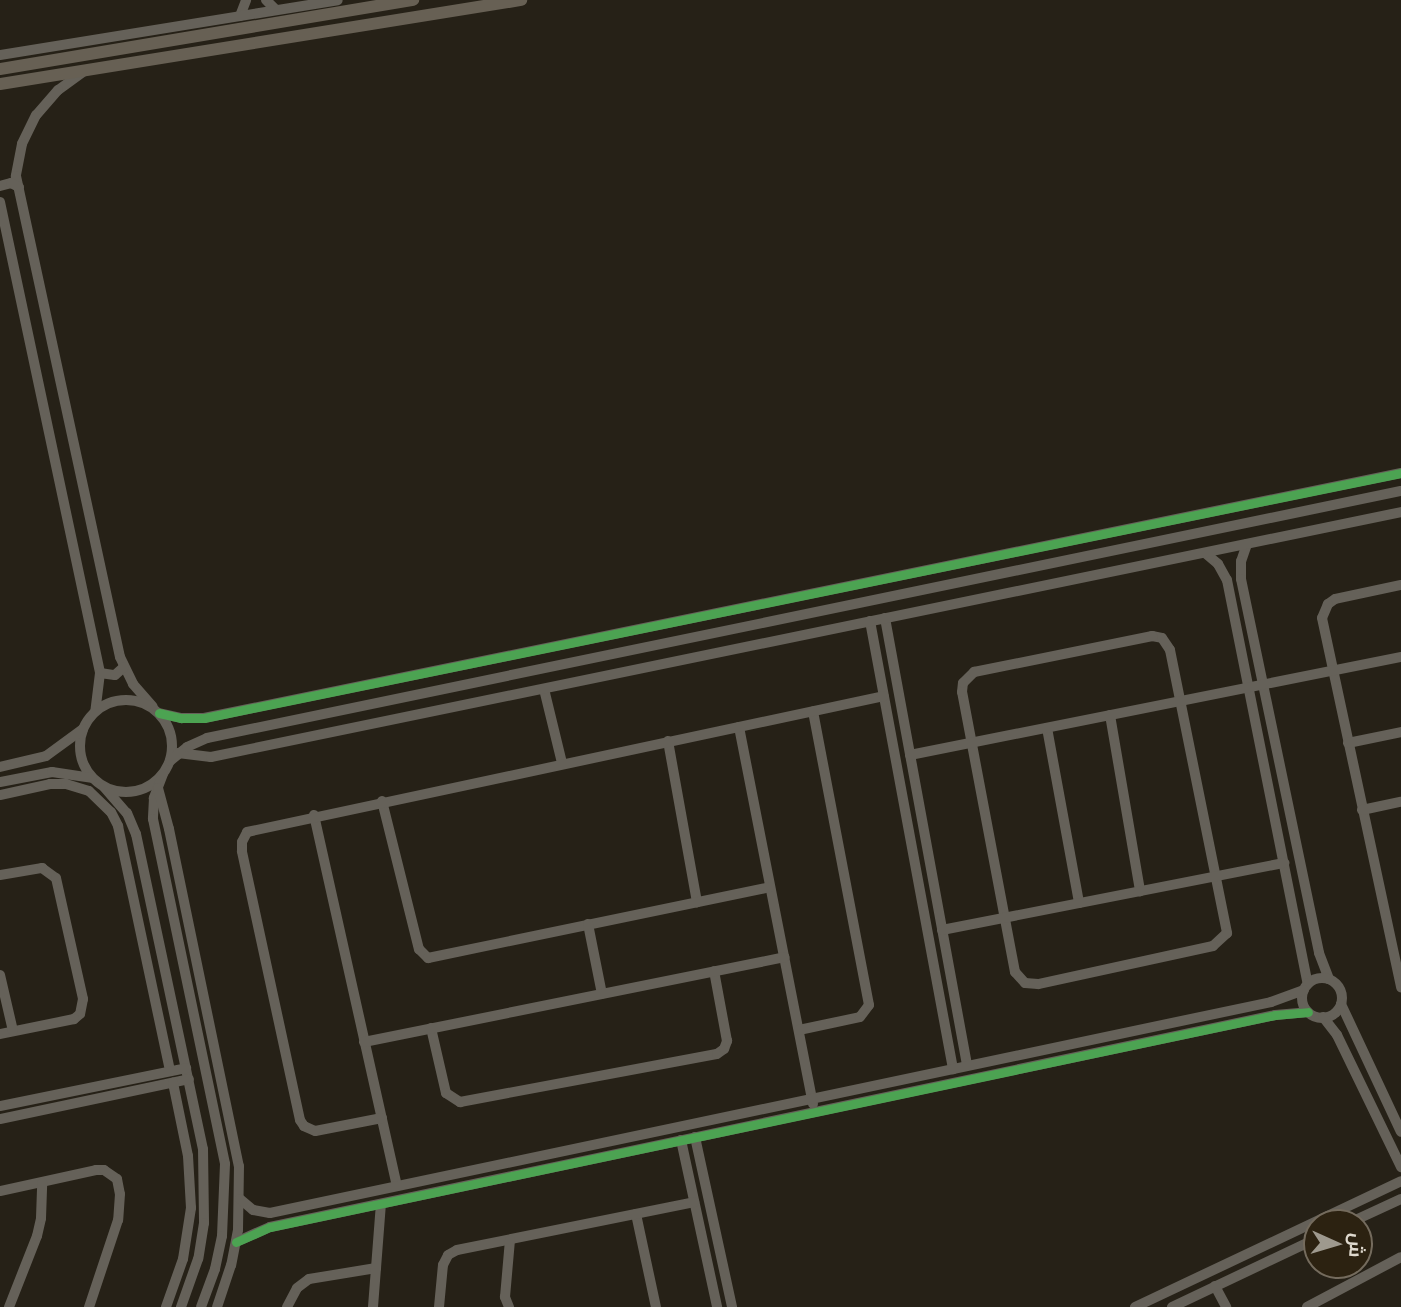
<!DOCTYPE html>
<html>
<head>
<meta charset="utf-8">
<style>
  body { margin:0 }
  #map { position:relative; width:1401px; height:1307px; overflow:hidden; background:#262117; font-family:Barlow,Cairo,sans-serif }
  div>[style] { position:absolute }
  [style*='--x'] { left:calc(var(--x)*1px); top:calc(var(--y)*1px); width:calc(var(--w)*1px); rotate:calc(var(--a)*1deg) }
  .minor>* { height:10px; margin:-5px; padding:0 5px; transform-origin:5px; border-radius:5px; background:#656159 }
  .minor>.ring { margin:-5px; padding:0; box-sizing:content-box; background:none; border:10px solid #656159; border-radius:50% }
  .major>* { height:12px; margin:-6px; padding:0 6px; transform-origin:6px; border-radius:6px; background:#676054 }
  .cycleway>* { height:9px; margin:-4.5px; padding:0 4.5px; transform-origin:4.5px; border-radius:4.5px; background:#4ca352 }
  span { translate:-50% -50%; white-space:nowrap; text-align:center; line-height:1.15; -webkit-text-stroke:6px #2c2211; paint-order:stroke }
  .north { position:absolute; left:1303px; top:1209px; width:70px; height:70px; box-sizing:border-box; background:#2c2211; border:2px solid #746b5d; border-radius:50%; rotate:94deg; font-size:19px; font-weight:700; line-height:28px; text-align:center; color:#dfd9ce }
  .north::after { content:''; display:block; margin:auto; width:24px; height:32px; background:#9e998e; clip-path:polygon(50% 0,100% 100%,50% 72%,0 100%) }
</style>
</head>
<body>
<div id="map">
  <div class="minor">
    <i style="--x:266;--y:0;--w:14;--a:45"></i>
    <i style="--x:240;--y:16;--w:17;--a:-69"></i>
    <i style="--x:0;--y:55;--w:342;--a:-9.2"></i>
    <i style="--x:83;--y:72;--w:31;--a:144"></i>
    <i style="--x:58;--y:90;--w:33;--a:131"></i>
    <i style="--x:36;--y:115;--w:32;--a:116"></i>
    <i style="--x:22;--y:144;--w:33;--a:101"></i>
    <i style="--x:16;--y:176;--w:492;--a:77.8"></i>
    <i style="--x:120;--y:657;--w:30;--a:64"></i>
    <i style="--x:133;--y:684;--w:30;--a:49"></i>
    <i style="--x:0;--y:186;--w:11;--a:-15"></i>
    <i style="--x:11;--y:183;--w:9;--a:27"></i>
    <i style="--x:0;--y:202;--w:481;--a:78"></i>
    <i style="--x:100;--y:673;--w:38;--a:97"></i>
    <i style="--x:1247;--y:544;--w:18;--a:109"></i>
    <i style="--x:1241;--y:561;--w:18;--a:90"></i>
    <i style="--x:1241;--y:579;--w:382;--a:78.2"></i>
    <i style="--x:1319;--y:953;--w:28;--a:69"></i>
    <i style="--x:1205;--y:553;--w:17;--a:40"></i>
    <i style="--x:1218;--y:564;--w:18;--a:61"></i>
    <i style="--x:1227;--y:580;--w:412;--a:78.7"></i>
    <i style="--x:1401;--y:585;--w:67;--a:168"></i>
    <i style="--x:1335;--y:599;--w:9;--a:144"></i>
    <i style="--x:1328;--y:604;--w:15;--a:113"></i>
    <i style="--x:1322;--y:618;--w:378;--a:77.9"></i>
    <i style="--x:885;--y:618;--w:455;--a:79.6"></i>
    <i style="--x:870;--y:621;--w:456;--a:79.5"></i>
    <i style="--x:1152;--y:636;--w:10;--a:11"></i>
    <i style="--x:1162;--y:638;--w:14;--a:56"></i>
    <i style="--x:1170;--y:650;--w:289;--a:78.6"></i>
    <i style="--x:1227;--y:933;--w:19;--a:137"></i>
    <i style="--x:1213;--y:946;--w:179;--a:167.7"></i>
    <i style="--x:1038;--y:984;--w:13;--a:-176"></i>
    <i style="--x:1025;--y:983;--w:15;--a:-132"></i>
    <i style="--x:1015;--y:972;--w:285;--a:-100.7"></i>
    <i style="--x:962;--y:692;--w:9;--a:-84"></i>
    <i style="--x:963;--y:683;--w:16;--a:-45"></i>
    <i style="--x:974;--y:672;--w:182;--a:-11.4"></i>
    <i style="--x:100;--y:673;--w:15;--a:8"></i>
    <i style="--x:115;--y:675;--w:12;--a:-42"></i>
    <i style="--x:544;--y:689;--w:76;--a:76.3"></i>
    <i class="ring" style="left:80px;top:700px;width:82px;height:82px"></i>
    <i style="--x:159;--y:713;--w:23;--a:13"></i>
    <i style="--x:181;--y:718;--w:23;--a:0"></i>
    <i style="--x:204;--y:718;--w:1222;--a:-11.57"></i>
    <i style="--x:1110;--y:715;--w:179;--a:80.3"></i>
    <i style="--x:739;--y:727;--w:384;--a:78.9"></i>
    <i style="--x:1047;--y:728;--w:178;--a:79.6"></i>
    <i style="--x:668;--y:741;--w:164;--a:79.8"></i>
    <i style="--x:1348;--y:743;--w:54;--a:-11.7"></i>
    <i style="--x:178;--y:753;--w:33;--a:7"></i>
    <i style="--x:211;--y:757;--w:1215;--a:-11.63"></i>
    <i style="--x:910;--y:755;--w:501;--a:-11.29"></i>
    <i style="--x:170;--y:761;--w:22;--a:-39"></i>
    <i style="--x:187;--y:747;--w:22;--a:-24"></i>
    <i style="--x:207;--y:738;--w:1219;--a:-11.69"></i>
    <i style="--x:0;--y:767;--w:47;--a:-13.4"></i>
    <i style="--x:46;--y:756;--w:46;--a:-36.1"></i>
    <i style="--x:163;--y:774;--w:26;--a:111"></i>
    <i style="--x:154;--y:798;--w:21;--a:93"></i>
    <i style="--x:153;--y:819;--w:352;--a:78.2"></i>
    <i style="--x:225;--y:1164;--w:72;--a:92.4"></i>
    <i style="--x:222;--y:1236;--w:34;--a:102"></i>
    <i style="--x:215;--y:1269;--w:40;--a:110.2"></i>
    <i style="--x:0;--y:782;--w:53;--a:-10.9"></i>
    <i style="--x:52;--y:772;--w:40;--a:8.5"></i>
    <i style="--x:104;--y:787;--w:35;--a:49"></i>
    <i style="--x:127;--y:813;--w:23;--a:67"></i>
    <i style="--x:136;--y:834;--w:322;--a:78"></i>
    <i style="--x:203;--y:1149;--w:74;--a:89.2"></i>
    <i style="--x:204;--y:1223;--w:36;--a:99"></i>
    <i style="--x:198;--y:1259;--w:51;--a:109.5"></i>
    <i style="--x:158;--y:788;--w:42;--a:75"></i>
    <i style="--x:169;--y:829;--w:344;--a:78.3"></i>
    <i style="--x:239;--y:1166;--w:64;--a:90.9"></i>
    <i style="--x:238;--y:1230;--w:36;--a:101"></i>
    <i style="--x:231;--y:1265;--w:44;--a:108.4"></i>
    <i style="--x:0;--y:795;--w:51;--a:-12.4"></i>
    <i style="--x:50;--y:784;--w:16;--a:0"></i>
    <i style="--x:66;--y:784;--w:24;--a:17"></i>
    <i style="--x:89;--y:791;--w:30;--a:44"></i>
    <i style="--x:111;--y:812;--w:16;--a:63"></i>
    <i style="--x:118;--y:826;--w:250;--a:78"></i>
    <i style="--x:382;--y:801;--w:153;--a:76"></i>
    <i style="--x:419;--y:949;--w:13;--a:45"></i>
    <i style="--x:428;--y:958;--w:349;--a:-11.7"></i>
    <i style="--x:1362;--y:810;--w:40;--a:-12"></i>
    <i style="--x:314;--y:815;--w:380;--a:77.4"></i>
    <i style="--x:0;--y:875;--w:43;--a:-9.5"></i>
    <i style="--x:42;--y:868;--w:17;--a:36"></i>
    <i style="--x:56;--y:878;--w:124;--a:77.4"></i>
    <i style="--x:83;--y:999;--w:15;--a:101"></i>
    <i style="--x:80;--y:1014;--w:8;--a:140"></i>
    <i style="--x:74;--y:1019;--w:76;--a:168.5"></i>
    <i style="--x:588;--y:924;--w:71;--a:78.7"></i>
    <i style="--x:942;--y:930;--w:349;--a:-11.1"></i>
    <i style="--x:0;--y:975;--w:57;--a:76.9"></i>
    <i class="ring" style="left:1302px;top:978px;width:30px;height:30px"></i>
    <i style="--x:1341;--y:1004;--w:141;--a:64.9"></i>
    <i style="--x:1323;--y:1017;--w:23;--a:52"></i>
    <i style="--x:1337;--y:1035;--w:147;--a:64.1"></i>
    <i style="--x:431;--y:1028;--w:67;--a:77"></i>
    <i style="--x:446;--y:1093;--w:17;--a:33"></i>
    <i style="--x:460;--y:1102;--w:261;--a:-10.6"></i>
    <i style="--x:717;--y:1054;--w:9;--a:-36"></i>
    <i style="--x:724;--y:1049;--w:9;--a:-69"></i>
    <i style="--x:727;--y:1041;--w:71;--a:-100.5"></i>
    <i style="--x:799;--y:1030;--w:62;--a:-12"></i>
    <i style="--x:860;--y:1017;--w:15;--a:-53"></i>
    <i style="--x:869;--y:1005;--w:299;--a:-100.8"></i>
    <i style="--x:364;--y:1042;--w:429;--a:-11.4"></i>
    <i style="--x:0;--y:1106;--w:190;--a:-11.5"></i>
    <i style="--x:382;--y:1118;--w:68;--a:169"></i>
    <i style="--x:315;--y:1131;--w:12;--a:-156"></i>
    <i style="--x:304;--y:1126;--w:7;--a:-124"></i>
    <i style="--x:300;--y:1120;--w:275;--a:-102.2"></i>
    <i style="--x:242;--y:851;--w:9;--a:-90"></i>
    <i style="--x:242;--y:842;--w:11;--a:-63"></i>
    <i style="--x:247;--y:832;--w:651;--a:-12.05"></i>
    <i style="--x:0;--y:1119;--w:193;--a:-11.9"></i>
    <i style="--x:695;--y:1137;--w:174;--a:77.7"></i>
    <i style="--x:681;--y:1140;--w:171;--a:77.8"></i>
    <i style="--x:0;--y:1191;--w:98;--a:-12.3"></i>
    <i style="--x:96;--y:1170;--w:8;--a:0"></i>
    <i style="--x:104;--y:1170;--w:16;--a:35"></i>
    <i style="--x:117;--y:1179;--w:15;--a:79"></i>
    <i style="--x:120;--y:1194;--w:26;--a:94"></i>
    <i style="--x:118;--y:1220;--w:92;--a:108.4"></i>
    <i style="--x:240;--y:1199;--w:17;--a:40"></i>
    <i style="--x:253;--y:1210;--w:17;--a:10"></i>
    <i style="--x:270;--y:1213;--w:1023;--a:-11.9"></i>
    <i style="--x:1271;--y:1002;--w:35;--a:-20"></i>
    <i style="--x:636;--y:1214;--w:95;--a:77.9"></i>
    <i style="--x:1349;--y:1223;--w:57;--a:-24.8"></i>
    <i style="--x:236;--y:1242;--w:37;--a:-24"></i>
    <i style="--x:270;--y:1227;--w:1027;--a:-11.91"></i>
    <i style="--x:1275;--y:1015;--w:33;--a:-5"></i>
    <i style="--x:1215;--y:1286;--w:24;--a:62"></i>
    <i style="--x:9;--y:1307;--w:76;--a:-68.5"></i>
    <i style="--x:37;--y:1236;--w:18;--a:-77"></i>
    <i style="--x:41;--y:1218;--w:35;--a:-88"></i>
    <i style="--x:166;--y:1307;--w:51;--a:-70.5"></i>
    <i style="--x:183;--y:1259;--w:52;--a:-81.1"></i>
    <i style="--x:191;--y:1208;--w:52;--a:-93.3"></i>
    <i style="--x:188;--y:1156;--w:75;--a:-101.6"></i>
    <i style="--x:287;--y:1307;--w:21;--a:-62"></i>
    <i style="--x:297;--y:1288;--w:15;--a:-37"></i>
    <i style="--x:309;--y:1279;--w:68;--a:-9.3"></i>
    <i style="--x:373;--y:1307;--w:103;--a:-85.6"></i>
    <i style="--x:439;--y:1307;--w:42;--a:-84.6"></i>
    <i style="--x:443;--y:1265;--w:11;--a:-63"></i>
    <i style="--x:448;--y:1255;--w:10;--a:-29"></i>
    <i style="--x:457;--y:1250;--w:242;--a:-11.4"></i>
    <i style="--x:509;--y:1307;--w:11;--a:-112"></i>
    <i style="--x:505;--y:1297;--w:57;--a:-85"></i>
    <i style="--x:1135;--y:1307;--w:294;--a:-25.3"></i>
    <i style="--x:1172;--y:1307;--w:161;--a:-25.4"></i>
    <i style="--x:1307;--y:1307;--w:106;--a:-28"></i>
  </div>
  <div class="major">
    <i style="--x:0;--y:69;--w:419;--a:-9.5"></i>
    <i style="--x:0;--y:84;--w:528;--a:-9.16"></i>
  </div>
  <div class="cycleway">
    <i style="--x:159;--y:713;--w:23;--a:13"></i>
    <i style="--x:181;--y:718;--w:23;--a:0"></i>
    <i style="--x:204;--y:718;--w:1222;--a:-11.57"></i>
    <i style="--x:236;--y:1242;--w:37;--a:-24"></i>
    <i style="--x:270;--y:1227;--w:1027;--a:-11.91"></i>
    <i style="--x:1275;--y:1015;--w:33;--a:-5"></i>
  </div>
  <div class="north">ش</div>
</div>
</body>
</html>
